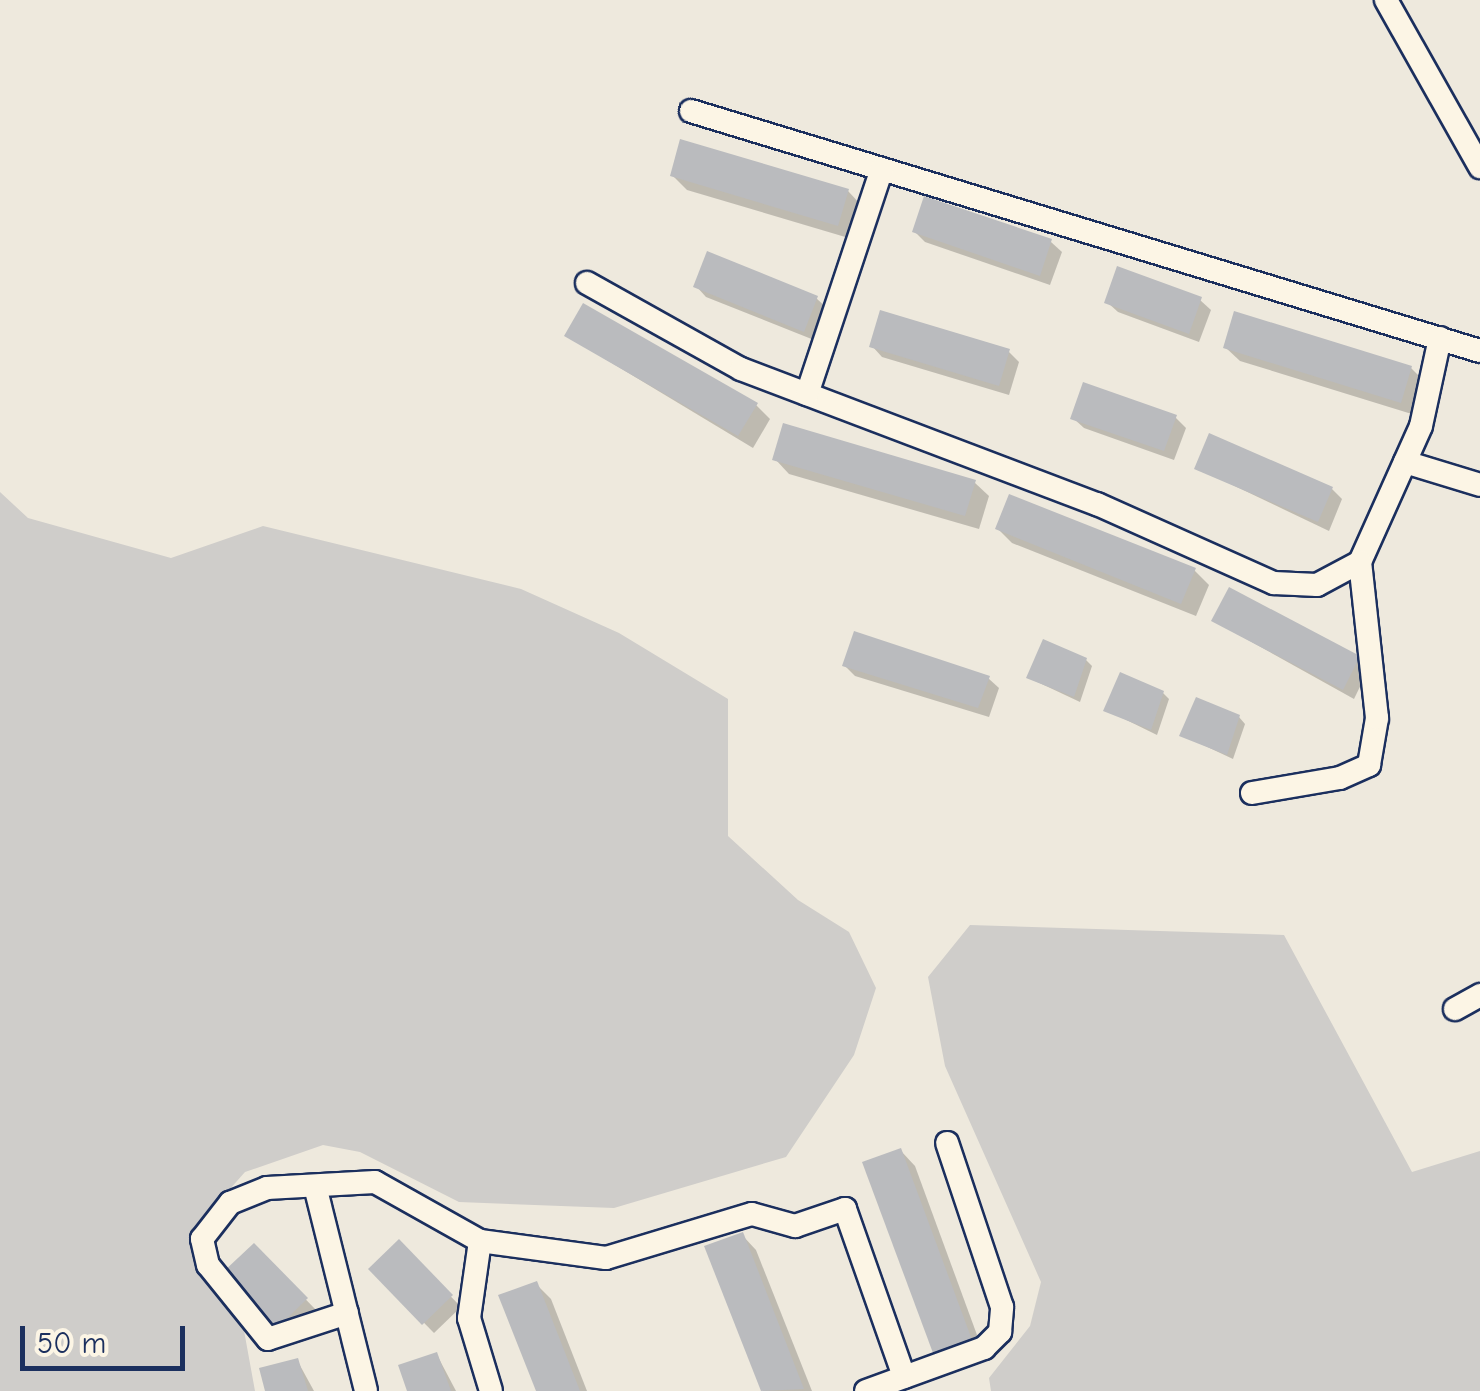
<!DOCTYPE html>
<html>
<head>
<meta charset="utf-8">
<style>
  body { margin:0 }
  #map { position:relative; width:1480px; height:1391px; overflow:hidden; background:#eee9dd; font-family:"Comic Neue",sans-serif }
  div>[style] { position:absolute }
  [style*='--x'] { left:calc(var(--x)*1px); top:calc(var(--y)*1px); width:calc(var(--w)*1px); rotate:calc(var(--a)*1deg) }
  .green>* { inset:0; background:#cfcdca }
  .shadow>* { inset:0; background:#0003 }
  .building>* { inset:0; background:#babbbe }
  .roads { filter:drop-shadow(2px 0 #1b2f5e) drop-shadow(-2px 0 #1b2f5e) drop-shadow(0 2px #1b2f5e) drop-shadow(0 -2px #1b2f5e) }
  .minor>* { height:22px; margin:-11px; padding:0 11px; transform-origin:11px; border-radius:11px; background:#fcf5e5 }
  span { translate:-50% -50%; white-space:nowrap; text-align:center; line-height:1.15; -webkit-text-stroke:10px #fcf5e5; paint-order:stroke }
  .scale { position:absolute; left:20px; top:1326px; width:165px; height:45px; box-sizing:border-box; border:5px solid #1b2f5e; border-top:0; padding-left:12px; font-size:30px; line-height:35px; white-space:nowrap; color:#1b2f5e; -webkit-text-stroke:8px #fcf5e5; paint-order:stroke }
</style>
</head>
<body>
<div id="map">
  <div class="green">
    <i style="clip-path:polygon(0 492px,28px 518px,171px 558px,263px 526px,521px 589px,619px 633px,728px 699px,728px 836px,798px 900px,849px 932px,876px 988px,854px 1055px,786px 1157px,614px 1208px,459px 1202px,360px 1152px,323px 1145px,245px 1172px,189px 1235px,200px 1274px,241px 1314px,255px 1391px,0 1391px)"></i>
    <i style="clip-path:polygon(970px 925px,1284px 935px,1412px 1172px,1480px 1151px,1480px 1391px,991px 1391px,989px 1378px,1030px 1326px,1041px 1282px,945px 1066px,928px 977px)"></i>
  </div>
  <div class="shadow">
    <i style="clip-path:polygon(672px 175px,848px 191px,862px 206px,852px 239px,687px 190px)"></i>
    <i style="clip-path:polygon(915px 232px,1051px 242px,1062px 252px,1050px 285px,925px 242px)"></i>
    <i style="clip-path:polygon(696px 286px,816px 298px,827px 308px,814px 340px,706px 297px)"></i>
    <i style="clip-path:polygon(1200px 300px,1211px 310px,1199px 342px,1118px 312px,1107px 302px)"></i>
    <i style="clip-path:polygon(567px 336px,756px 405px,770px 419px,753px 448px)"></i>
    <i style="clip-path:polygon(872px 346px,1008px 351px,1019px 362px,1009px 395px,882px 357px)"></i>
    <i style="clip-path:polygon(1225px 347px,1411px 368px,1425px 382px,1415px 415px,1240px 361px)"></i>
    <i style="clip-path:polygon(1175px 417px,1186px 428px,1174px 460px,1084px 428px,1073px 418px)"></i>
    <i style="clip-path:polygon(775px 459px,974px 482px,989px 496px,979px 529px,789px 474px)"></i>
    <i style="clip-path:polygon(1197px 468px,1332px 489px,1342px 499px,1329px 531px)"></i>
    <i style="clip-path:polygon(998px 529px,1194px 570px,1209px 585px,1196px 616px,1012px 543px)"></i>
    <i style="clip-path:polygon(1214px 621px,1359px 658px,1369px 668px,1354px 699px)"></i>
    <i style="clip-path:polygon(1086px 660px,1092px 666px,1080px 702px,1029px 678px)"></i>
    <i style="clip-path:polygon(845px 666px,988px 678px,999px 688px,989px 717px,855px 676px)"></i>
    <i style="clip-path:polygon(1163px 693px,1169px 699px,1157px 735px,1106px 710px)"></i>
    <i style="clip-path:polygon(1239px 717px,1245px 724px,1233px 759px,1182px 735px)"></i>
    <i style="clip-path:polygon(901px 1151px,915px 1166px,984px 1354px,949px 1366px,935px 1352px)"></i>
    <i style="clip-path:polygon(742px 1235px,756px 1250px,812px 1391px,763px 1391px,707px 1248px)"></i>
    <i style="clip-path:polygon(399px 1243px,461px 1307px,434px 1333px,372px 1270px)"></i>
    <i style="clip-path:polygon(254px 1246px,316px 1310px,289px 1336px,227px 1273px)"></i>
    <i style="clip-path:polygon(536px 1284px,551px 1299px,587px 1391px,538px 1391px)"></i>
    <i style="clip-path:polygon(437px 1355px,456px 1391px,410px 1391px)"></i>
    <i style="clip-path:polygon(297px 1360px,314px 1391px,268px 1391px)"></i>
  </div>
  <div class="building">
    <i style="clip-path:polygon(680px 139px,849px 189px,838px 226px,670px 176px)"></i>
    <i style="clip-path:polygon(924px 196px,1052px 239px,1040px 276px,912px 232px)"></i>
    <i style="clip-path:polygon(707px 251px,818px 296px,804px 332px,693px 287px)"></i>
    <i style="clip-path:polygon(1117px 266px,1202px 297px,1189px 334px,1104px 303px)"></i>
    <i style="clip-path:polygon(583px 303px,758px 403px,738px 436px,564px 336px)"></i>
    <i style="clip-path:polygon(880px 310px,1010px 349px,999px 386px,869px 347px)"></i>
    <i style="clip-path:polygon(1234px 311px,1412px 366px,1401px 403px,1223px 348px)"></i>
    <i style="clip-path:polygon(1083px 382px,1177px 415px,1164px 451px,1070px 419px)"></i>
    <i style="clip-path:polygon(783px 423px,976px 480px,965px 516px,772px 460px)"></i>
    <i style="clip-path:polygon(1209px 433px,1333px 487px,1318px 522px,1194px 469px)"></i>
    <i style="clip-path:polygon(1009px 494px,1196px 568px,1181px 604px,995px 529px)"></i>
    <i style="clip-path:polygon(1229px 587px,1360px 656px,1343px 690px,1211px 621px)"></i>
    <i style="clip-path:polygon(854px 631px,990px 676px,978px 708px,842px 666px)"></i>
    <i style="clip-path:polygon(1043px 639px,1087px 658px,1074px 697px,1026px 678px)"></i>
    <i style="clip-path:polygon(1120px 672px,1164px 691px,1151px 730px,1103px 711px)"></i>
    <i style="clip-path:polygon(1196px 697px,1240px 715px,1227px 755px,1179px 736px)"></i>
    <i style="clip-path:polygon(901px 1148px,972px 1340px,933px 1353px,862px 1162px)"></i>
    <i style="clip-path:polygon(743px 1232px,804px 1389px,761px 1391px,704px 1246px)"></i>
    <i style="clip-path:polygon(399px 1239px,453px 1295px,422px 1325px,368px 1269px)"></i>
    <i style="clip-path:polygon(254px 1243px,308px 1298px,277px 1328px,223px 1272px)"></i>
    <i style="clip-path:polygon(537px 1281px,580px 1391px,536px 1391px,498px 1295px)"></i>
    <i style="clip-path:polygon(437px 1352px,451px 1391px,407px 1391px,398px 1365px)"></i>
    <i style="clip-path:polygon(298px 1358px,308px 1391px,265px 1391px,259px 1368px)"></i>
  </div>
  <div class="roads">
    <div class="minor">
      <i style="--x:1386;--y:0;--w:192;--a:60.6"></i>
      <i style="--x:691;--y:111;--w:825;--a:16.92"></i>
      <i style="--x:587;--y:283;--w:176;--a:29.2"></i>
      <i style="--x:741;--y:369;--w:381;--a:20.8"></i>
      <i style="--x:1097;--y:504;--w:194;--a:24.1"></i>
      <i style="--x:1274;--y:583;--w:43;--a:2.7"></i>
      <i style="--x:1317;--y:585;--w:49;--a:-28.1"></i>
      <i style="--x:1360;--y:562;--w:149;--a:-65.8"></i>
      <i style="--x:1421;--y:426;--w:90;--a:-77.8"></i>
      <i style="--x:807;--y:394;--w:237;--a:-71.6"></i>
      <i style="--x:1405;--y:462;--w:78;--a:17"></i>
      <i style="--x:1252;--y:793;--w:89;--a:-9.7"></i>
      <i style="--x:1340;--y:778;--w:32;--a:-24"></i>
      <i style="--x:1369;--y:765;--w:48;--a:-80.3"></i>
      <i style="--x:1377;--y:718;--w:157;--a:-96.2"></i>
      <i style="--x:1455;--y:1009;--w:29;--a:-29"></i>
      <i style="--x:315;--y:1186;--w:211;--a:76"></i>
      <i style="--x:480;--y:1241;--w:78;--a:98.1"></i>
      <i style="--x:469;--y:1318;--w:76;--a:73.2"></i>
      <i style="--x:347;--y:1313;--w:83;--a:161.8"></i>
      <i style="--x:268;--y:1339;--w:95;--a:-129"></i>
      <i style="--x:208;--y:1265;--w:27;--a:-103"></i>
      <i style="--x:202;--y:1239;--w:46;--a:-52.1"></i>
      <i style="--x:230;--y:1203;--w:40;--a:-22"></i>
      <i style="--x:267;--y:1188;--w:108;--a:-3.2"></i>
      <i style="--x:375;--y:1182;--w:120;--a:29.3"></i>
      <i style="--x:480;--y:1241;--w:127;--a:7.7"></i>
      <i style="--x:606;--y:1258;--w:152;--a:-16.8"></i>
      <i style="--x:752;--y:1214;--w:45;--a:15.6"></i>
      <i style="--x:795;--y:1226;--w:53;--a:-18.8"></i>
      <i style="--x:845;--y:1209;--w:178;--a:70.6"></i>
      <i style="--x:866;--y:1391;--w:126;--a:-20"></i>
      <i style="--x:984;--y:1348;--w:23;--a:-45"></i>
      <i style="--x:1000;--y:1332;--w:25;--a:-85"></i>
      <i style="--x:1002;--y:1307;--w:173;--a:-108.5"></i>
    </div>
  </div>
  <div class="scale">50 m</div>
</div>
</body>
</html>
